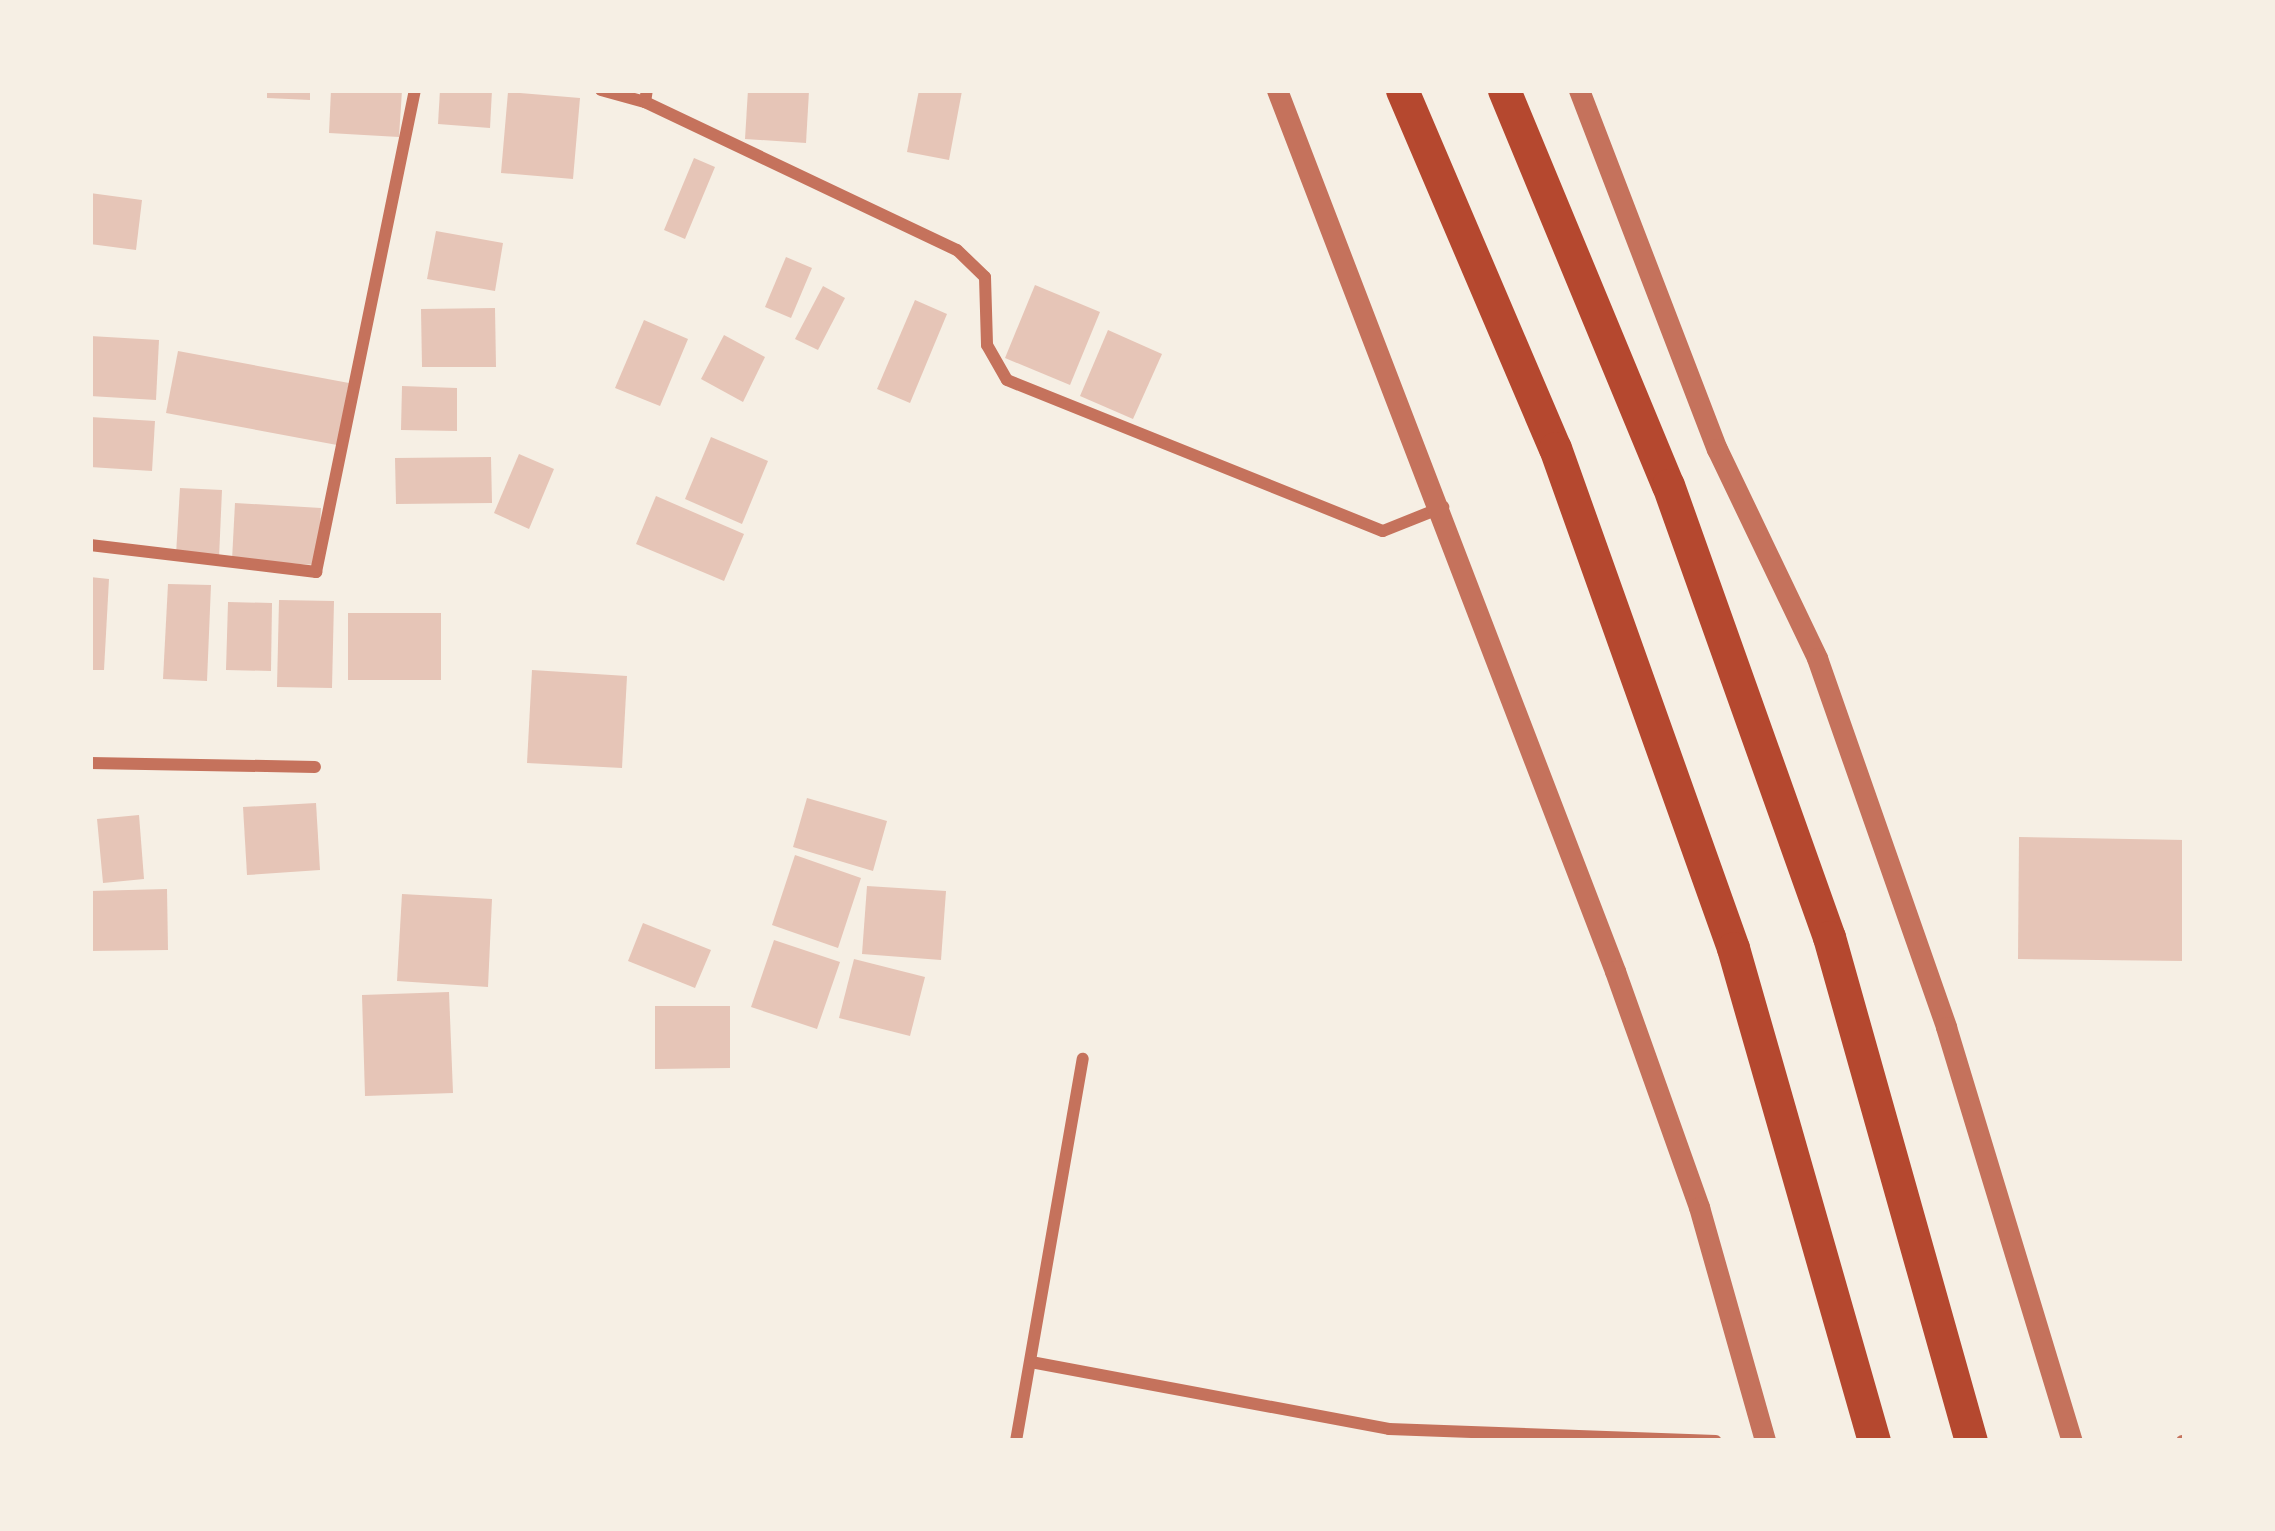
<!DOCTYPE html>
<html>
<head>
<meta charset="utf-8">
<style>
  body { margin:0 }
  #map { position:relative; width:2275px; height:1531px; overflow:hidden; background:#f6efe4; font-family:Raleway,sans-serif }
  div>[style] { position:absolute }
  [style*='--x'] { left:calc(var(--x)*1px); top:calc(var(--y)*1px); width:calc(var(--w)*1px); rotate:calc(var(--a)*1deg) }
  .building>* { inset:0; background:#e6c5b7 }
  .minor>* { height:12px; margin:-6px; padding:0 6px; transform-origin:6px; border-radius:6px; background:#c5725c }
  .tertiary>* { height:21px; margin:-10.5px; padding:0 10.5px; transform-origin:10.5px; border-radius:10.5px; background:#c5725c }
  .trunk>* { height:33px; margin:-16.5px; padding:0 16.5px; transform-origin:16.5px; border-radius:16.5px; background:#b5482f }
  span { translate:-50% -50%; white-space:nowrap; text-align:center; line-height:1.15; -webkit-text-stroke:9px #f6efe4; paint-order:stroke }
  .frame { position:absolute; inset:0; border:93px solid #f6efe4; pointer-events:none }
</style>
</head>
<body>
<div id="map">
  <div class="building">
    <i style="clip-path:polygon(267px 90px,310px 90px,310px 100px,267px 98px)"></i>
    <i style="clip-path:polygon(331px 90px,402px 90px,399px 137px,329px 133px)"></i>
    <i style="clip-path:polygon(440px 90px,492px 90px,490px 128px,438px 124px)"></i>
    <i style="clip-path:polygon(748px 90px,809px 91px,806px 143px,745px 139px)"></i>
    <i style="clip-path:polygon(919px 90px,962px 91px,949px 160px,907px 152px)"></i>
    <i style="clip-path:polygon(508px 92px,580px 98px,573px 179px,501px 173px)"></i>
    <i style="clip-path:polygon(694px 158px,715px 167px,685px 239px,664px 230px)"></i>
    <i style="clip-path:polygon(90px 193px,142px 200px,136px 250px,90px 244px)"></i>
    <i style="clip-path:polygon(436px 231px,503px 243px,495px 291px,427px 279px)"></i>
    <i style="clip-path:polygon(786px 257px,812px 268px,791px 318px,765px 307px)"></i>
    <i style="clip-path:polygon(1035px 285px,1100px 312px,1070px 385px,1005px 358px)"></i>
    <i style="clip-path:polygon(823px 286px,845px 298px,818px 350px,795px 339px)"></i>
    <i style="clip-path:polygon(915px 300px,947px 314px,910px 403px,877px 389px)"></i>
    <i style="clip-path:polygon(495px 308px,496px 367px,422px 367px,421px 309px)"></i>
    <i style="clip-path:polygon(644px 320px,688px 339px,660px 406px,615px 388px)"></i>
    <i style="clip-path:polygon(1108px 330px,1162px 354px,1133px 419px,1080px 396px)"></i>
    <i style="clip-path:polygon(724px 335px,765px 357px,743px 402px,701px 379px)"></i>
    <i style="clip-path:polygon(90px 336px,159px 340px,156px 400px,90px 396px)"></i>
    <i style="clip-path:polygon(178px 351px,349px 383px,337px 445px,166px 413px)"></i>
    <i style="clip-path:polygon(402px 386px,457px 388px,457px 431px,401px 430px)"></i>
    <i style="clip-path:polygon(90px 417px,155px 421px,152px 471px,90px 467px)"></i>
    <i style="clip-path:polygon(711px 437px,768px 461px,742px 524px,685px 499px)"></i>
    <i style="clip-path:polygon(519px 454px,554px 469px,529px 529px,494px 513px)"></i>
    <i style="clip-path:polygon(491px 457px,492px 503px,396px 504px,395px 458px)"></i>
    <i style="clip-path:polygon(180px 488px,222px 490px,219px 558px,176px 555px)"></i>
    <i style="clip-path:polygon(656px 496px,744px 534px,724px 581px,636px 544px)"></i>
    <i style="clip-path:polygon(235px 503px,321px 508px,318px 565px,232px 560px)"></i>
    <i style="clip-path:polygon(90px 577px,109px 579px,104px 670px,90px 670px)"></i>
    <i style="clip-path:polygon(168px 584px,211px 585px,207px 681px,163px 679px)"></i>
    <i style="clip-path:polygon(279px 600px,334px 601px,332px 688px,277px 687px)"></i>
    <i style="clip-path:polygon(228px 602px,272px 603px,271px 671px,226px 670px)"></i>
    <i style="clip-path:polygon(348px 613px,441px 613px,441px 680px,348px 680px)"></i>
    <i style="clip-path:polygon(532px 670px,627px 676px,622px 768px,527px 763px)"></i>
    <i style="clip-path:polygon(807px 798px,887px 821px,873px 871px,793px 847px)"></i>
    <i style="clip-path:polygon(316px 803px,320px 870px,247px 875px,243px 807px)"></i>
    <i style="clip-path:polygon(139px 815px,144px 879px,103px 883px,97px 819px)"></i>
    <i style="clip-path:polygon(2019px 837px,2185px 840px,2185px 961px,2018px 959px)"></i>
    <i style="clip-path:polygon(795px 855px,861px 878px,838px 948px,772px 925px)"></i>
    <i style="clip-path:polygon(867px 886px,946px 891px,941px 960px,862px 954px)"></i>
    <i style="clip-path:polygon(167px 889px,168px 950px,90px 951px,90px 891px)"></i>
    <i style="clip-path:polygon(402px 894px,492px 899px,488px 987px,397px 981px)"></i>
    <i style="clip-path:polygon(643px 923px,711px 950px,695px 988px,628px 961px)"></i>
    <i style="clip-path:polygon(774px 940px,840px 962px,817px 1029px,751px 1007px)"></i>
    <i style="clip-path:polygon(854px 959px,925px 977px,910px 1036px,839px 1018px)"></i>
    <i style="clip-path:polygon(449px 992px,453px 1093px,365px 1096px,362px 995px)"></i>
    <i style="clip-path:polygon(655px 1006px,730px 1006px,730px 1068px,655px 1069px)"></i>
  </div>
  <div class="minor">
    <i style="--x:601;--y:90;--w:46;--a:15.3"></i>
    <i style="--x:645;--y:102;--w:12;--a:-81"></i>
    <i style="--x:645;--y:102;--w:345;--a:25.4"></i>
    <i style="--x:957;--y:250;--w:39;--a:44"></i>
    <i style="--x:985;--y:277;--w:68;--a:88.3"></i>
    <i style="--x:987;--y:345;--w:40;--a:60.3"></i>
    <i style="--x:1007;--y:380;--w:405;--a:21.9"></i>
    <i style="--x:1383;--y:531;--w:65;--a:-21.8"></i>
    <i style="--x:90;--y:545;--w:228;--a:6.8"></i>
    <i style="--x:316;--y:572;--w:492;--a:-78.4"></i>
    <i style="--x:90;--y:763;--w:225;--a:1"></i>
    <i style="--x:1031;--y:1362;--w:364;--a:10.6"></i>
    <i style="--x:1389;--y:1429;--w:327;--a:2.1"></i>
    <i style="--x:1016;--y:1441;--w:388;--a:-80.1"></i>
    <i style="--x:2182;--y:1441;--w:3;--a:0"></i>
  </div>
  <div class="tertiary">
    <i style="--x:1277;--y:90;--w:944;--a:69.01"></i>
    <i style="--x:1615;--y:971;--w:251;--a:70.4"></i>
    <i style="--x:1699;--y:1207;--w:243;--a:74.2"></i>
    <i style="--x:1579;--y:90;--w:385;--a:69"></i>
    <i style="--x:1717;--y:449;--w:232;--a:64.4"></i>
    <i style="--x:1817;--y:658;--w:391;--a:70.7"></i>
    <i style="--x:1946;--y:1027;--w:433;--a:73.1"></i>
  </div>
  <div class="trunk">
    <i style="--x:1402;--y:90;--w:389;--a:66.9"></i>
    <i style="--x:1555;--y:448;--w:531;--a:70.4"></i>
    <i style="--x:1733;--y:948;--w:513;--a:74.04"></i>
    <i style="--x:1504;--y:90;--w:428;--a:67.5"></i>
    <i style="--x:1668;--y:485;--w:480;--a:70.4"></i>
    <i style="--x:1829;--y:937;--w:524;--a:74.27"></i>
  </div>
  <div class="frame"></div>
</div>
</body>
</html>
